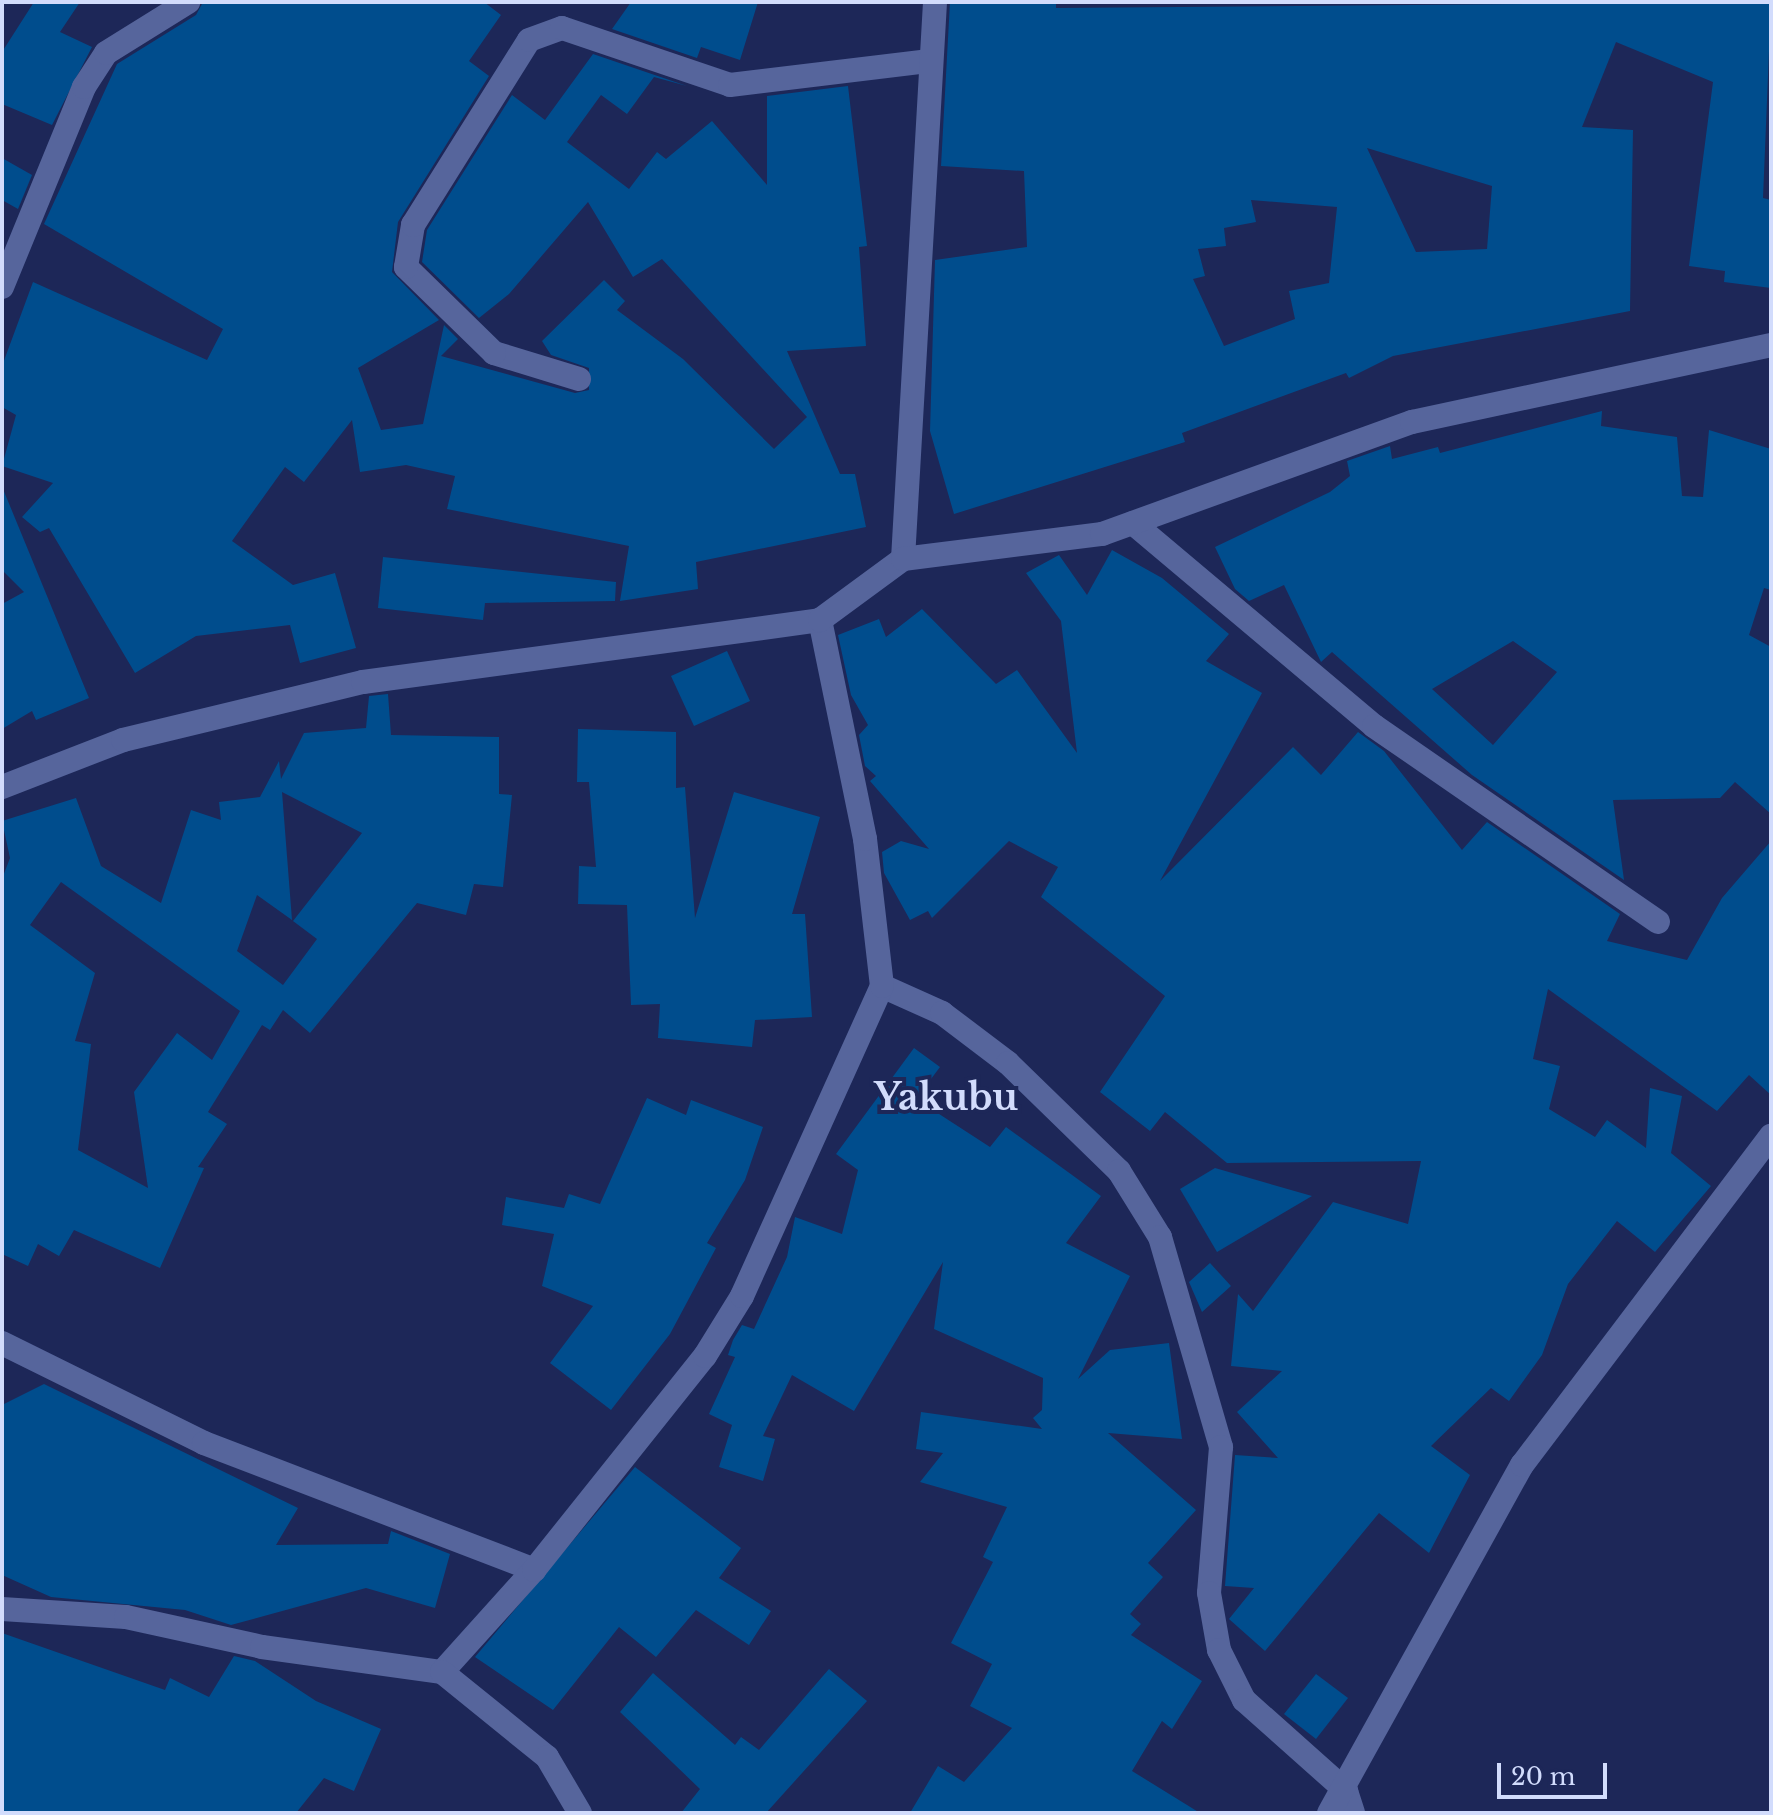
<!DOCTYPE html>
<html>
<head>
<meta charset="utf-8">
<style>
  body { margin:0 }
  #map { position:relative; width:1773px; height:1815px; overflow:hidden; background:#1d2758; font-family:"Libre Baskerville",serif }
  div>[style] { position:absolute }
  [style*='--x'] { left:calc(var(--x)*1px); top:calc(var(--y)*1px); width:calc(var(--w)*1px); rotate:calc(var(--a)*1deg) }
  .building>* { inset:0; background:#004d8d }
  .minor>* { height:24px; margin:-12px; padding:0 12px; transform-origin:12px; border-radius:12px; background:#56659c }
  .tertiary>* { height:24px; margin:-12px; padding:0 12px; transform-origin:12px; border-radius:12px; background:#56659c }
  span { translate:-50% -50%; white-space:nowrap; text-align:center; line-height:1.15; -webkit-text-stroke:8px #1d2758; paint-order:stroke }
  .district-label { font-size:36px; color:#d2dcfc; font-weight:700 }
  .frame { position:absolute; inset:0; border:4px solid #d2dcfc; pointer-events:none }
  .scale { position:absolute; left:1497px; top:1763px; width:110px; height:36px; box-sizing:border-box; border:4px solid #d2dcfc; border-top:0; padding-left:10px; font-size:24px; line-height:28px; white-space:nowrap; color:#d2dcfc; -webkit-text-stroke:6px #1d2758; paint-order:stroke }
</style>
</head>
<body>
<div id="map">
  <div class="building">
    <i style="clip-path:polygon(34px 2px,80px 2px,60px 32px,92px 47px,52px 125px,2px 104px,2px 52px)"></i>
    <i style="clip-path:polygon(203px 2px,484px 2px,501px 15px,469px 61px,489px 76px,398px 222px,392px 272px,439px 320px,358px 368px,381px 430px,423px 424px,444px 325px,458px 339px,441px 356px,575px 393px,589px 390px,589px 368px,551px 355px,542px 341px,604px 280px,625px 301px,617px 310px,683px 359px,774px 449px,807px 417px,662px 259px,633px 277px,588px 202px,509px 294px,479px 318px,422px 262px,427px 230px,512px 95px,545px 120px,593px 54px,687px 86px,654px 77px,627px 114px,601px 95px,567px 142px,629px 189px,657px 152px,666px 159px,712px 121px,767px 185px,767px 96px,848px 86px,867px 246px,859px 247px,866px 346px,787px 351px,840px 474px,855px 474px,866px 527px,696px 562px,698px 589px,620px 601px,629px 546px,447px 509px,455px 476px,406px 465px,360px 472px,352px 420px,304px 482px,285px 467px,232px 541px,293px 585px,335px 573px,356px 648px,300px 663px,290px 625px,196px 636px,135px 673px,49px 528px,40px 532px,22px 517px,53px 483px,2px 466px,16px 415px,2px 407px,2px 366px,33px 282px,207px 360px,223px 329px,44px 224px,117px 64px,196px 15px)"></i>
    <i style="clip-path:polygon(631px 2px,758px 2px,740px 60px,701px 47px,697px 58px,612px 29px)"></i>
    <i style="clip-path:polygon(evenodd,950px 2px,1056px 2px,1056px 8px,1771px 2px,1763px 198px,1771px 200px,1771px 288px,1724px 282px,1725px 271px,1689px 266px,1713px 82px,1616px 42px,1582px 127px,1633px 130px,1630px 311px,1393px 356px,1349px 378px,1346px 373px,1182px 433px,1185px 442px,954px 514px,930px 431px,935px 260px,1027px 247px,1024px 171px,941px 166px,950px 2px,1367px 148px,1492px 186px,1487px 249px,1416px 252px,1367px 148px,950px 2px,1251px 200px,1337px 207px,1329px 283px,1289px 291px,1295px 319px,1224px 346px,1193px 279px,1205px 276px,1198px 249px,1226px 246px,1224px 228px,1256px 222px,1251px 200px)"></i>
    <i style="clip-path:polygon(2px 158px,32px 175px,18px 209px,2px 200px)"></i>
    <i style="clip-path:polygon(evenodd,1602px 411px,1601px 426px,1677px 437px,1682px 496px,1703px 497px,1709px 430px,1771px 449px,1771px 590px,1764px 588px,1749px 635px,1771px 647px,1771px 814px,1735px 782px,1720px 798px,1613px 800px,1624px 880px,1472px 775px,1332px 652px,1321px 662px,1284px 585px,1249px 601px,1235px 589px,1215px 547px,1330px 492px,1350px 476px,1347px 461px,1390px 446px,1392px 459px,1438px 447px,1440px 453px,1602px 411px,1513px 641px,1557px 672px,1493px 745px,1432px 689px,1513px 641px)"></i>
    <i style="clip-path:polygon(3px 489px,89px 698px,36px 720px,32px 711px,2px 729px,2px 604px,24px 592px,2px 570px)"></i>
    <i style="clip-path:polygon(1112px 550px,1162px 578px,1229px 634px,1206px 661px,1262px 693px,1160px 881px,1293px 747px,1321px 775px,1358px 732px,1384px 751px,1462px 850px,1487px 822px,1620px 914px,1607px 941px,1687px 960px,1722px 898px,1771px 841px,1771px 1095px,1749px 1075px,1717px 1111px,1548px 989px,1533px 1059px,1560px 1066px,1549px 1109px,1595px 1137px,1607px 1120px,1646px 1148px,1650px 1088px,1682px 1096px,1671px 1153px,1711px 1186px,1655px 1252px,1617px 1221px,1568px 1284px,1542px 1355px,1509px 1401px,1491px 1388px,1431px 1446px,1470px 1475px,1429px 1553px,1379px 1513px,1265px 1651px,1229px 1619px,1254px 1588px,1225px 1586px,1235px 1455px,1278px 1458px,1237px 1412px,1282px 1371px,1231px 1366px,1238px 1294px,1253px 1311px,1333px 1202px,1408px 1224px,1421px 1161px,1227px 1163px,1165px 1112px,1150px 1131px,1100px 1092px,1165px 996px,1041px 897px,1058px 867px,1009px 841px,932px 918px,928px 911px,910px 920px,884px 873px,882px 852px,901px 841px,929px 849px,870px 781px,876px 776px,865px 766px,859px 735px,868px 725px,851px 695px,838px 635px,879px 619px,886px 637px,922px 609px,996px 684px,1017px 670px,1077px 753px,1061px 621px,1026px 573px,1059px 555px,1087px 595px)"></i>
    <i style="clip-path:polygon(383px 557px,616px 582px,615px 601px,485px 603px,483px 620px,378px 608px)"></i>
    <i style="clip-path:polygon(727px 651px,750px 701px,694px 726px,671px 676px)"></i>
    <i style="clip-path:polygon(evenodd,388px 694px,391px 735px,499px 737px,499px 794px,512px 795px,503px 887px,474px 884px,466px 915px,417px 903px,310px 1033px,283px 1010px,270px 1030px,262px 1025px,208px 1112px,227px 1124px,198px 1167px,204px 1168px,160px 1268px,74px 1230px,59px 1256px,38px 1244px,28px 1266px,2px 1254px,2px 879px,10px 858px,2px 821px,76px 798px,101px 866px,161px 903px,191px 810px,221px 820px,219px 802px,260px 797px,279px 761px,281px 779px,304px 733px,366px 728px,369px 696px,388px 694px,282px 792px,362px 833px,293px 921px,317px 939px,283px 985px,237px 951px,257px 895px,292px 920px,282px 792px,388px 694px,61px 882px,240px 1011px,212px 1060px,177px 1033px,134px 1092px,148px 1188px,78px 1150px,91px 1044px,75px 1041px,95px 973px,30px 925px,61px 882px)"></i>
    <i style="clip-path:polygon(578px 729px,676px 732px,676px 788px,685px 787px,695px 918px,734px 792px,820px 817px,792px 914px,805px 914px,812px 1017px,755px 1020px,752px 1047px,658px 1038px,660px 1004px,631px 1005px,627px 905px,578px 904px,579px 866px,596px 867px,589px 782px,577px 782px)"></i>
    <i style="clip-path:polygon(914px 1048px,940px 1067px,916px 1099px,990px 1147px,1006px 1127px,1101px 1196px,1066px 1243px,1130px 1276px,1078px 1379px,1110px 1350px,1169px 1343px,1182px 1439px,1108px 1433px,1196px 1510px,1148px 1563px,1163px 1577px,1130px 1614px,1141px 1624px,1131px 1635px,1202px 1681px,1172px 1729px,1162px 1721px,1132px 1771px,1200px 1813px,910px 1813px,938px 1766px,964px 1782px,1012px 1728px,970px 1706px,992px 1664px,951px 1643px,993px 1562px,983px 1557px,1007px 1507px,920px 1482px,943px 1453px,916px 1449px,921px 1412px,1042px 1429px,1033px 1418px,1042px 1410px,1043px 1378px,934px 1329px,943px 1262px,854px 1411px,792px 1375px,763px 1436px,775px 1439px,763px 1481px,719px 1467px,732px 1425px,709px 1414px,735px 1357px,728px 1355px,733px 1340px,742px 1325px,754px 1329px,787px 1257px,795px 1217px,842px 1234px,858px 1170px,836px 1154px)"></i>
    <i style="clip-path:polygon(647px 1098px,686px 1115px,691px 1100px,763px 1127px,745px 1180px,707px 1243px,716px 1248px,670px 1334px,611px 1410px,550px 1363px,593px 1306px,542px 1286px,554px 1234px,502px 1225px,506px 1197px,564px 1208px,569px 1194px,600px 1204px)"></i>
    <i style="clip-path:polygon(1215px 1168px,1312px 1196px,1217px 1252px,1180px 1189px)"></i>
    <i style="clip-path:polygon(1210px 1263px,1231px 1286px,1202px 1312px,1189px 1282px)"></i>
    <i style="clip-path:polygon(44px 1384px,298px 1508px,276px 1545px,388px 1544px,391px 1531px,450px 1554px,435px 1608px,366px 1588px,231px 1625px,185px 1610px,51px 1597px,2px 1575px,2px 1405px)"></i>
    <i style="clip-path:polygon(635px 1467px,741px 1548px,719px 1578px,771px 1611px,749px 1645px,696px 1610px,656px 1657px,619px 1627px,553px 1710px,475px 1657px)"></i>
    <i style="clip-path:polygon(2px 1633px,165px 1690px,170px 1678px,209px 1697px,234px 1656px,255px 1661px,316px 1701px,381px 1729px,354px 1791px,324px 1778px,296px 1813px,2px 1813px)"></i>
    <i style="clip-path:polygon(829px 1669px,867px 1701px,766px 1813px,681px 1813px,700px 1789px,620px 1712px,653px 1673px,735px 1745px,741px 1737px,759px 1750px)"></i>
    <i style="clip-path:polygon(1316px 1674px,1348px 1698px,1316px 1739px,1284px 1714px)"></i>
  </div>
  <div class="minor">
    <i style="--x:2;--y:287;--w:216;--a:-67.7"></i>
    <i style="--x:84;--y:87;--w:40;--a:-57.1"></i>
    <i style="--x:106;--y:53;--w:97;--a:-31.9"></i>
    <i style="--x:579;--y:379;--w:89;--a:-163"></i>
    <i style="--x:494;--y:353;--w:123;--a:-135.7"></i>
    <i style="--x:406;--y:267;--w:43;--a:-80.5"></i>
    <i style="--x:413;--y:225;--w:218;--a:-57.9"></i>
    <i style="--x:529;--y:40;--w:35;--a:-20"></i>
    <i style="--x:562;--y:28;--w:177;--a:18.7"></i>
    <i style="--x:730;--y:85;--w:199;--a:-6.9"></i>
    <i style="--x:1133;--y:523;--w:315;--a:40.1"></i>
    <i style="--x:1374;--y:726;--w:345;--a:34.6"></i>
    <i style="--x:903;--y:559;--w:558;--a:-86.71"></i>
    <i style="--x:882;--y:986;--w:66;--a:24.2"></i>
    <i style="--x:942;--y:1013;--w:83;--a:37.1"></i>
    <i style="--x:1008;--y:1063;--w:155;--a:44.2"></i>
    <i style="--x:1119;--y:1171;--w:78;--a:58.2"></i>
    <i style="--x:1160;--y:1237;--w:219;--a:73.8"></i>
    <i style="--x:1221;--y:1447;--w:146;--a:94.7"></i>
    <i style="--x:1209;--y:1593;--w:58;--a:80"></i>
    <i style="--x:1219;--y:1650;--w:56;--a:63.4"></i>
    <i style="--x:1244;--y:1700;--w:137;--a:41.7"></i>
    <i style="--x:1346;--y:1791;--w:23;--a:72"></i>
    <i style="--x:2;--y:1343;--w:225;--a:26.3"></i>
    <i style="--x:204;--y:1443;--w:354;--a:21"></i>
    <i style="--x:2;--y:1609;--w:124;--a:3.7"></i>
    <i style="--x:126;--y:1617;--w:139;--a:12.4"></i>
    <i style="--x:262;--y:1647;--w:182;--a:7.9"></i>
    <i style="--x:442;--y:1672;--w:137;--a:-48"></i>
    <i style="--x:534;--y:1570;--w:274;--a:-51.4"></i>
    <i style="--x:705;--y:1356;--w:70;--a:-58.3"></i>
    <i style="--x:742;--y:1296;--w:340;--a:-65.7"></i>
    <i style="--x:882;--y:986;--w:148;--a:-96.6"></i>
    <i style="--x:865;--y:839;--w:224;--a:-101.6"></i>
    <i style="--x:442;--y:1672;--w:135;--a:39"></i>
    <i style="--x:547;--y:1757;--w:65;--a:59.5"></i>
    <i style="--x:1329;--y:1813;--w:398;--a:-61"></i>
    <i style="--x:1522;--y:1465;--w:413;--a:-52.9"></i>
  </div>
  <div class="tertiary">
    <i style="--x:2;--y:787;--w:130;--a:-21.2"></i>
    <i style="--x:123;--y:740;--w:247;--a:-13.6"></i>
    <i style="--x:363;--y:682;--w:461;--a:-7.7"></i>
    <i style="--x:820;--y:620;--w:103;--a:-36.3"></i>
    <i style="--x:903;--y:559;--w:201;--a:-7.2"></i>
    <i style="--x:1102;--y:534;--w:330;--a:-19.9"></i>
    <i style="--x:1412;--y:422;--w:367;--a:-12.1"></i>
  </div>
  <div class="district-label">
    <span style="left:946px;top:1098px">Yakubu</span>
  </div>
  <div class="frame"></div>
  <div class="scale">20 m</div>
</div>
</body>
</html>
